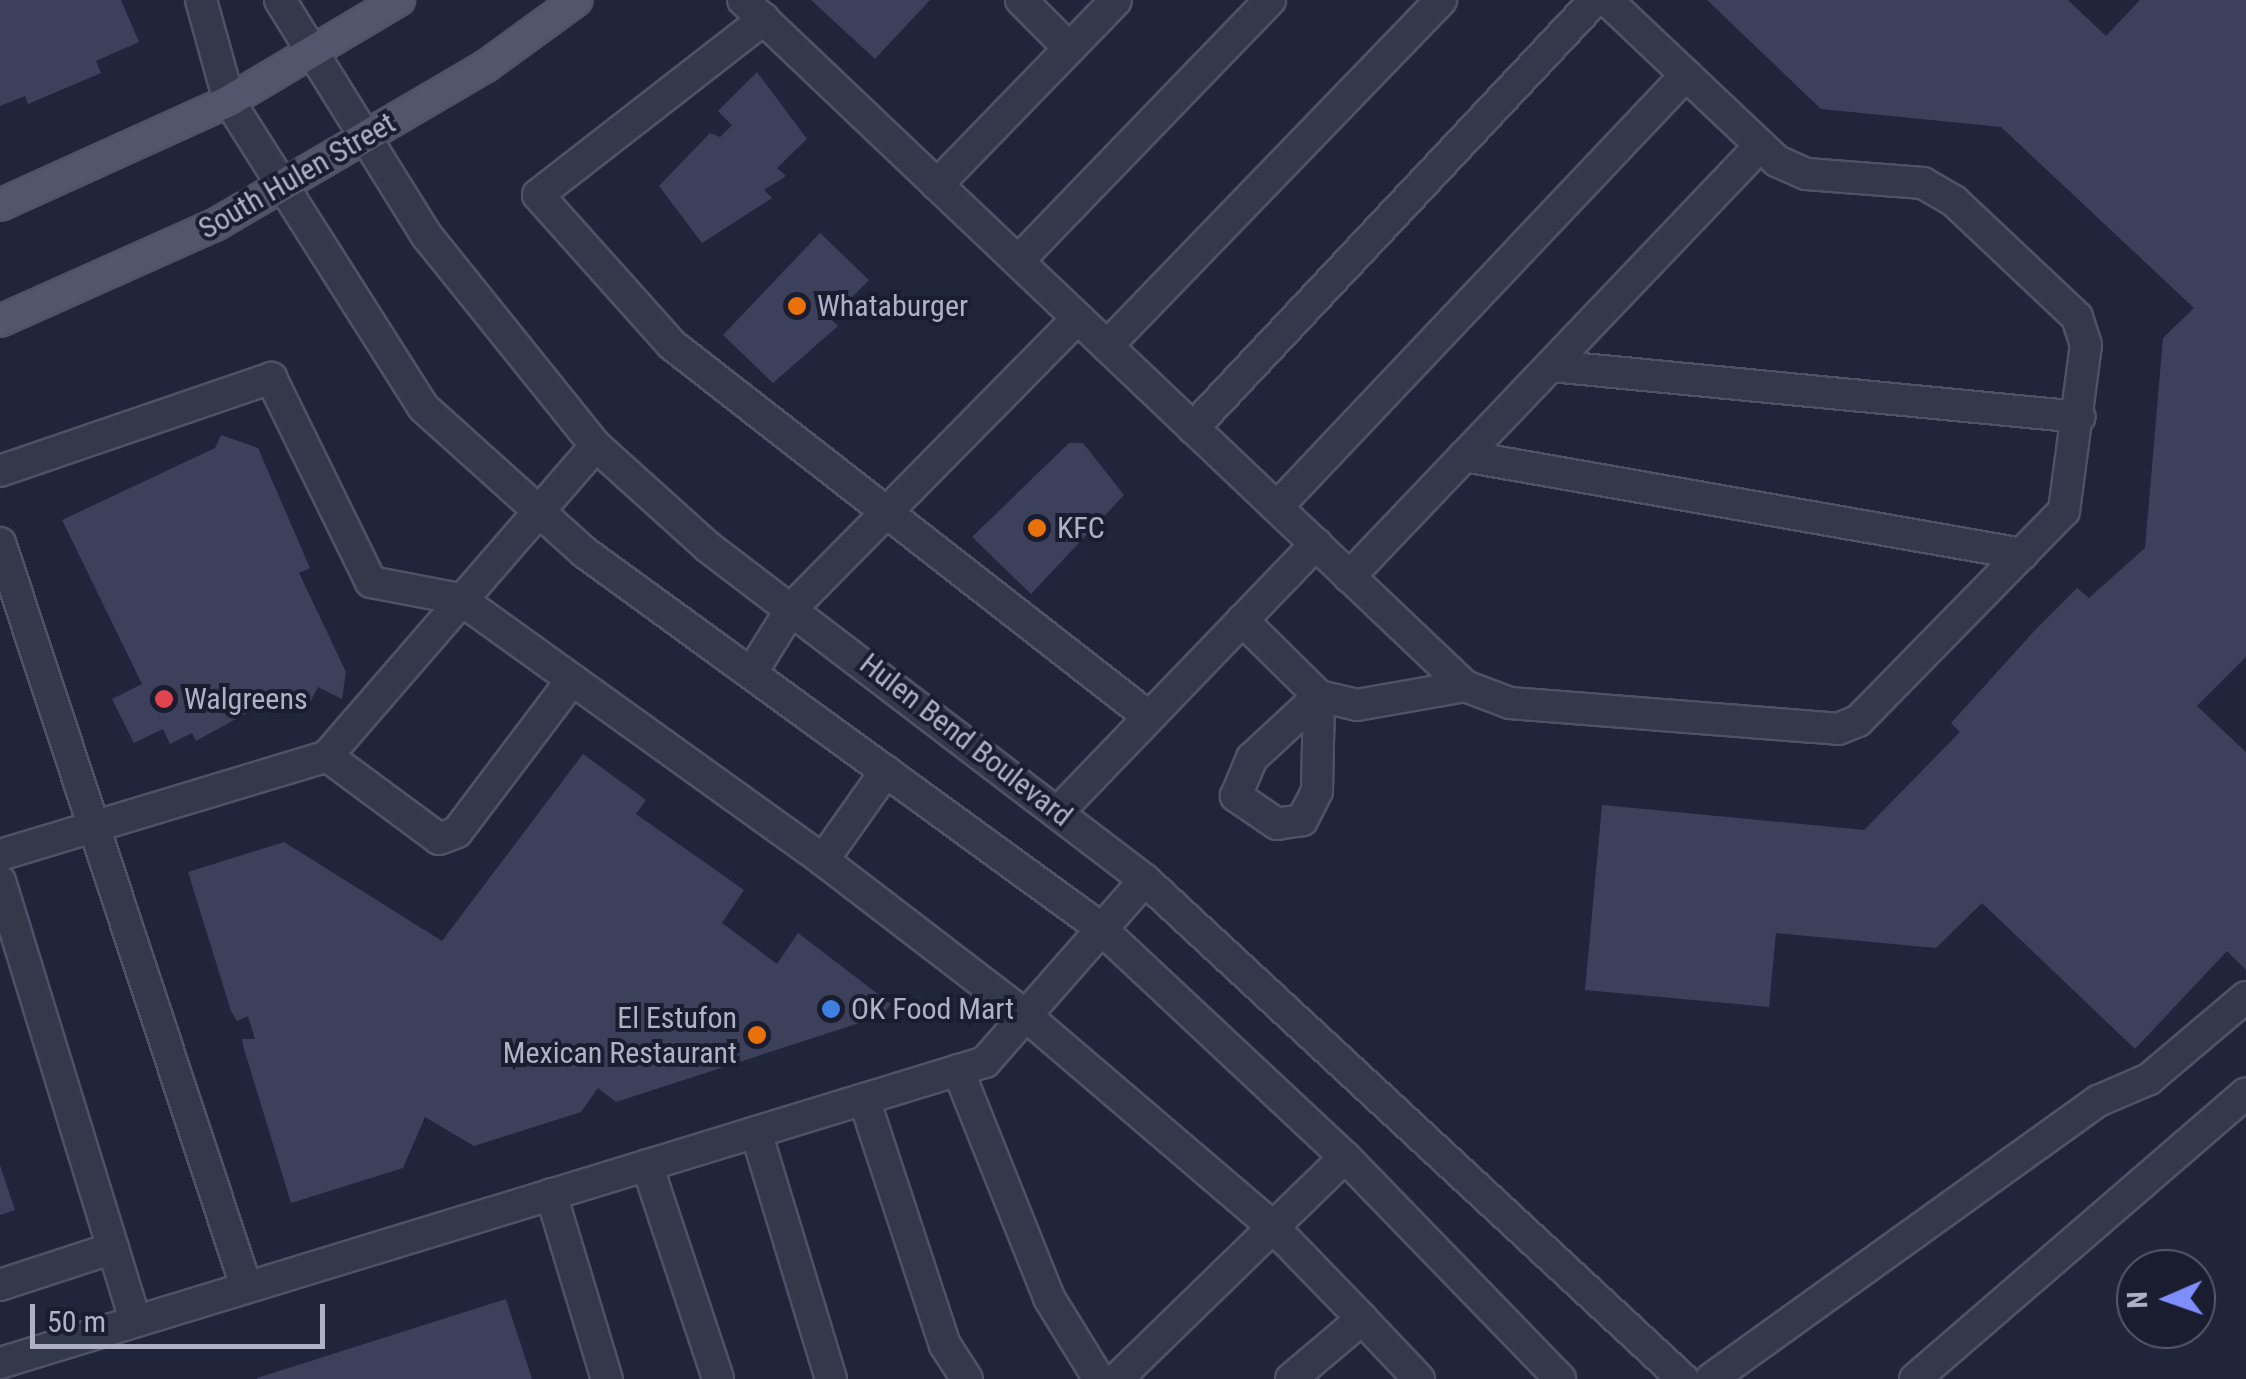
<!DOCTYPE html>
<html>
<head>
<meta charset="utf-8">
<style>
  body { margin:0 }
  #map { position:relative; width:2246px; height:1379px; overflow:hidden; background:#20253b; font-family:"Roboto Condensed",sans-serif }
  div>[style] { position:absolute }
  [style*='--x'] { left:calc(var(--x)*1px); top:calc(var(--y)*1px); width:calc(var(--w)*1px); rotate:calc(var(--a)*1deg) }
  .building>* { inset:0; background:#3c405b }
  .roads { filter:drop-shadow(2px 0 #4f5266) drop-shadow(-2px 0 #4f5266) drop-shadow(0 2px #4f5266) drop-shadow(0 -2px #4f5266) }
  .minor>* { height:30px; margin:-15px; padding:0 15px; transform-origin:15px; border-radius:15px; background:#34384b }
  .major>* { height:30px; margin:-15px; padding:0 15px; transform-origin:15px; border-radius:15px; background:#52566c }
  .dots>* { width:28px; height:28px; translate:-50% -50%; box-sizing:border-box; border:5px solid #1a1d30; border-radius:50% }
  span { translate:-50% -50%; white-space:nowrap; text-align:center; line-height:1.15; -webkit-text-stroke:8px #1a1d30; paint-order:stroke }
  .street-label { font-size:30px; color:#afb2c7 }
  .poi-label { font-size:30px; color:#afb2c7 }
  .left { translate:0 -50%; text-align:left }
  .right { translate:-100% -50%; text-align:right }
  .north { position:absolute; left:2116px; top:1249px; width:100px; height:100px; box-sizing:border-box; background:#1a1d30; border:2px solid #56596c; border-radius:50%; rotate:268deg; font-size:28px; font-weight:700; line-height:40px; text-align:center; color:#afb2c7 }
  .north::after { content:''; display:block; margin:auto; width:35px; height:45px; background:#7e8efd; clip-path:polygon(50% 0,100% 100%,50% 72%,0 100%) }
  .scale { position:absolute; left:30px; top:1304px; width:295px; height:45px; box-sizing:border-box; border:5px solid #afb2c7; border-top:0; padding-left:12px; font-size:30px; line-height:35px; white-space:nowrap; color:#afb2c7; -webkit-text-stroke:8px #1a1d30; paint-order:stroke }
</style>
</head>
<body>
<div id="map">
  <div class="building">
    <i style="clip-path:polygon(0 0,121px 0,139px 42px,96px 61px,101px 73px,28px 104px,25px 96px,0 106px)"></i>
    <i style="clip-path:polygon(811px 0,930px 0,875px 59px)"></i>
    <i style="clip-path:polygon(1707px 0,2068px 0,2106px 36px,2140px 0,2246px 0,2246px 657px,2197px 706px,2246px 752px,2246px 970px,2227px 951px,2135px 1049px,1982px 903px,1936px 948px,1776px 933px,1769px 1007px,1585px 990px,1602px 805px,1864px 830px,1960px 732px,1951px 723px,2036px 629px,2077px 588px,2089px 598px,2145px 548px,2163px 338px,2194px 308px,2001px 127px,1821px 109px)"></i>
    <i style="clip-path:polygon(757px 72px,807px 139px,777px 168px,786px 176px,764px 190px,772px 198px,702px 243px,659px 186px,710px 133px,720px 137px,732px 125px,718px 111px)"></i>
    <i style="clip-path:polygon(820px 233px,869px 280px,831px 319px,838px 326px,773px 383px,723px 335px)"></i>
    <i style="clip-path:polygon(221px 435px,258px 448px,310px 568px,299px 573px,346px 672px,342px 699px,318px 687px,309px 704px,283px 693px,196px 741px,192px 733px,170px 744px,163px 729px,134px 743px,112px 699px,142px 684px,62px 520px,215px 448px)"></i>
    <i style="clip-path:polygon(1069px 443px,1083px 443px,1124px 495px,1031px 594px,972px 537px)"></i>
    <i style="clip-path:polygon(583px 754px,646px 800px,636px 814px,744px 890px,722px 923px,777px 964px,798px 933px,891px 1004px,881px 1016px,616px 1102px,598px 1088px,581px 1112px,474px 1146px,425px 1117px,403px 1168px,291px 1203px,244px 1049px,242px 1039px,255px 1039px,248px 1016px,237px 1021px,231px 1011px,188px 872px,284px 842px,442px 941px)"></i>
    <i style="clip-path:polygon(0 1165px,15px 1210px,0 1215px)"></i>
    <i style="clip-path:polygon(506px 1299px,532px 1379px,257px 1379px,257px 1378px)"></i>
  </div>
  <div class="roads">
    <div class="minor">
      <i style="--x:201;--y:0;--w:105;--a:74.5"></i>
      <i style="--x:229;--y:101;--w:362;--a:57.6"></i>
      <i style="--x:423;--y:407;--w:217;--a:42"></i>
      <i style="--x:584;--y:552;--w:636;--a:36.04"></i>
      <i style="--x:1098;--y:926;--w:338;--a:43.1"></i>
      <i style="--x:1345;--y:1157;--w:309;--a:45.9"></i>
      <i style="--x:280;--y:0;--w:278;--a:58.1"></i>
      <i style="--x:427;--y:236;--w:270;--a:51.2"></i>
      <i style="--x:596;--y:446;--w:151;--a:42"></i>
      <i style="--x:708;--y:547;--w:549;--a:37.31"></i>
      <i style="--x:1145;--y:880;--w:734;--a:42.85"></i>
      <i style="--x:743;--y:0;--w:996;--a:43.54"></i>
      <i style="--x:1465;--y:686;--w:48;--a:20.7"></i>
      <i style="--x:1510;--y:703;--w:329;--a:4.5"></i>
      <i style="--x:1838;--y:729;--w:22;--a:-22"></i>
      <i style="--x:1858;--y:721;--w:294;--a:-45.6"></i>
      <i style="--x:2064;--y:511;--w:167;--a:-82.5"></i>
      <i style="--x:2086;--y:345;--w:29;--a:-108"></i>
      <i style="--x:2077;--y:317;--w:169;--a:-136.7"></i>
      <i style="--x:1954;--y:201;--w:36;--a:-150"></i>
      <i style="--x:1923;--y:183;--w:117;--a:-175.6"></i>
      <i style="--x:1806;--y:174;--w:32;--a:-156"></i>
      <i style="--x:1777;--y:161;--w:234;--a:-136.6"></i>
      <i style="--x:1021;--y:0;--w:68;--a:45"></i>
      <i style="--x:764;--y:19;--w:286;--a:142.1"></i>
      <i style="--x:538;--y:195;--w:200;--a:48.2"></i>
      <i style="--x:671;--y:344;--w:606;--a:37.97"></i>
      <i style="--x:937;--y:185;--w:257;--a:-45.9"></i>
      <i style="--x:1018;--y:261;--w:363;--a:-46"></i>
      <i style="--x:1107;--y:346;--w:481;--a:-46"></i>
      <i style="--x:1551;--y:366;--w:531;--a:5.51"></i>
      <i style="--x:1193;--y:428;--w:587;--a:-46.79"></i>
      <i style="--x:1464;--y:456;--w:567;--a:9.96"></i>
      <i style="--x:0;--y:471;--w:287;--a:-18.9"></i>
      <i style="--x:271;--y:378;--w:227;--a:63.9"></i>
      <i style="--x:371;--y:582;--w:91;--a:10.8"></i>
      <i style="--x:460;--y:599;--w:447;--a:35.7"></i>
      <i style="--x:1277;--y:507;--w:595;--a:-46.57"></i>
      <i style="--x:0;--y:543;--w:783;--a:71.68"></i>
      <i style="--x:1349;--y:577;--w:596;--a:-46.36"></i>
      <i style="--x:1242;--y:620;--w:108;--a:44.6"></i>
      <i style="--x:1319;--y:696;--w:39;--a:13"></i>
      <i style="--x:1357;--y:705;--w:110;--a:-10"></i>
      <i style="--x:752;--y:672;--w:75;--a:-58"></i>
      <i style="--x:792;--y:608;--w:407;--a:-45.4"></i>
      <i style="--x:1319;--y:696;--w:95;--a:91.2"></i>
      <i style="--x:1317;--y:791;--w:33;--a:117"></i>
      <i style="--x:1302;--y:820;--w:25;--a:171"></i>
      <i style="--x:1277;--y:824;--w:50;--a:-145.7"></i>
      <i style="--x:1236;--y:796;--w:41;--a:-67.2"></i>
      <i style="--x:1252;--y:758;--w:91;--a:-42.8"></i>
      <i style="--x:327;--y:756;--w:139;--a:36.5"></i>
      <i style="--x:439;--y:839;--w:19;--a:-21"></i>
      <i style="--x:457;--y:832;--w:191;--a:-52.9"></i>
      <i style="--x:886;--y:771;--w:109;--a:125.3"></i>
      <i style="--x:823;--y:860;--w:255;--a:37.5"></i>
      <i style="--x:1025;--y:1015;--w:326;--a:40.5"></i>
      <i style="--x:1273;--y:1227;--w:128;--a:45.9"></i>
      <i style="--x:1362;--y:1319;--w:93;--a:139.8"></i>
      <i style="--x:1059;--y:811;--w:371;--a:-46.1"></i>
      <i style="--x:0;--y:855;--w:342;--a:-16.8"></i>
      <i style="--x:327;--y:756;--w:410;--a:-49.1"></i>
      <i style="--x:0;--y:881;--w:459;--a:72.9"></i>
      <i style="--x:958;--y:1070;--w:245;--a:68.2"></i>
      <i style="--x:1049;--y:1298;--w:95;--a:58.3"></i>
      <i style="--x:864;--y:1099;--w:259;--a:71.8"></i>
      <i style="--x:945;--y:1345;--w:40;--a:57.1"></i>
      <i style="--x:756;--y:1132;--w:258;--a:73.1"></i>
      <i style="--x:647;--y:1165;--w:225;--a:71.6"></i>
      <i style="--x:551;--y:1194;--w:193;--a:73.2"></i>
      <i style="--x:0;--y:1285;--w:119;--a:-18.1"></i>
      <i style="--x:1362;--y:1319;--w:83;--a:46.5"></i>
      <i style="--x:0;--y:1363;--w:1030;--a:-16.99"></i>
      <i style="--x:985;--y:1062;--w:242;--a:-48.7"></i>
      <i style="--x:1117;--y:1379;--w:318;--a:-44.2"></i>
      <i style="--x:1711;--y:1379;--w:477;--a:-35.7"></i>
      <i style="--x:2098;--y:1101;--w:56;--a:-23.3"></i>
      <i style="--x:2149;--y:1079;--w:127;--a:-40.2"></i>
      <i style="--x:1915;--y:1379;--w:437;--a:-40.8"></i>
    </div>
    <div class="major">
      <i style="--x:0;--y:205;--w:252;--a:-24.4"></i>
      <i style="--x:229;--y:101;--w:198;--a:-30.7"></i>
      <i style="--x:0;--y:321;--w:235;--a:-24.1"></i>
      <i style="--x:215;--y:225;--w:314;--a:-30.4"></i>
      <i style="--x:486;--y:66;--w:112;--a:-36"></i>
    </div>
  </div>
  <div class="dots">
    <i style="left:797px;top:306px;background:#e8710a"></i>
    <i style="left:1037px;top:528px;background:#e8710a"></i>
    <i style="left:164px;top:699px;background:#e0444e"></i>
    <i style="left:831px;top:1009px;background:#3f7fe0"></i>
    <i style="left:757px;top:1035px;background:#e8710a"></i>
  </div>
  <div class="street-label">
    <span style="left:297px;top:176px;rotate:-30deg">South Hulen Street</span>
    <span style="left:966px;top:740px;rotate:38deg">Hulen Bend Boulevard</span>
  </div>
  <div class="poi-label">
    <span class="left" style="left:817px;top:306px">Whataburger</span>
    <span class="left" style="left:1057px;top:528px">KFC</span>
    <span class="left" style="left:184px;top:699px">Walgreens</span>
    <span class="left" style="left:851px;top:1009px">OK Food Mart</span>
    <span class="right" style="left:737px;top:1035px">El Estufon<br>Mexican Restaurant</span>
  </div>
  <div class="north">N</div>
  <div class="scale">50 m</div>
</div>
</body>
</html>
